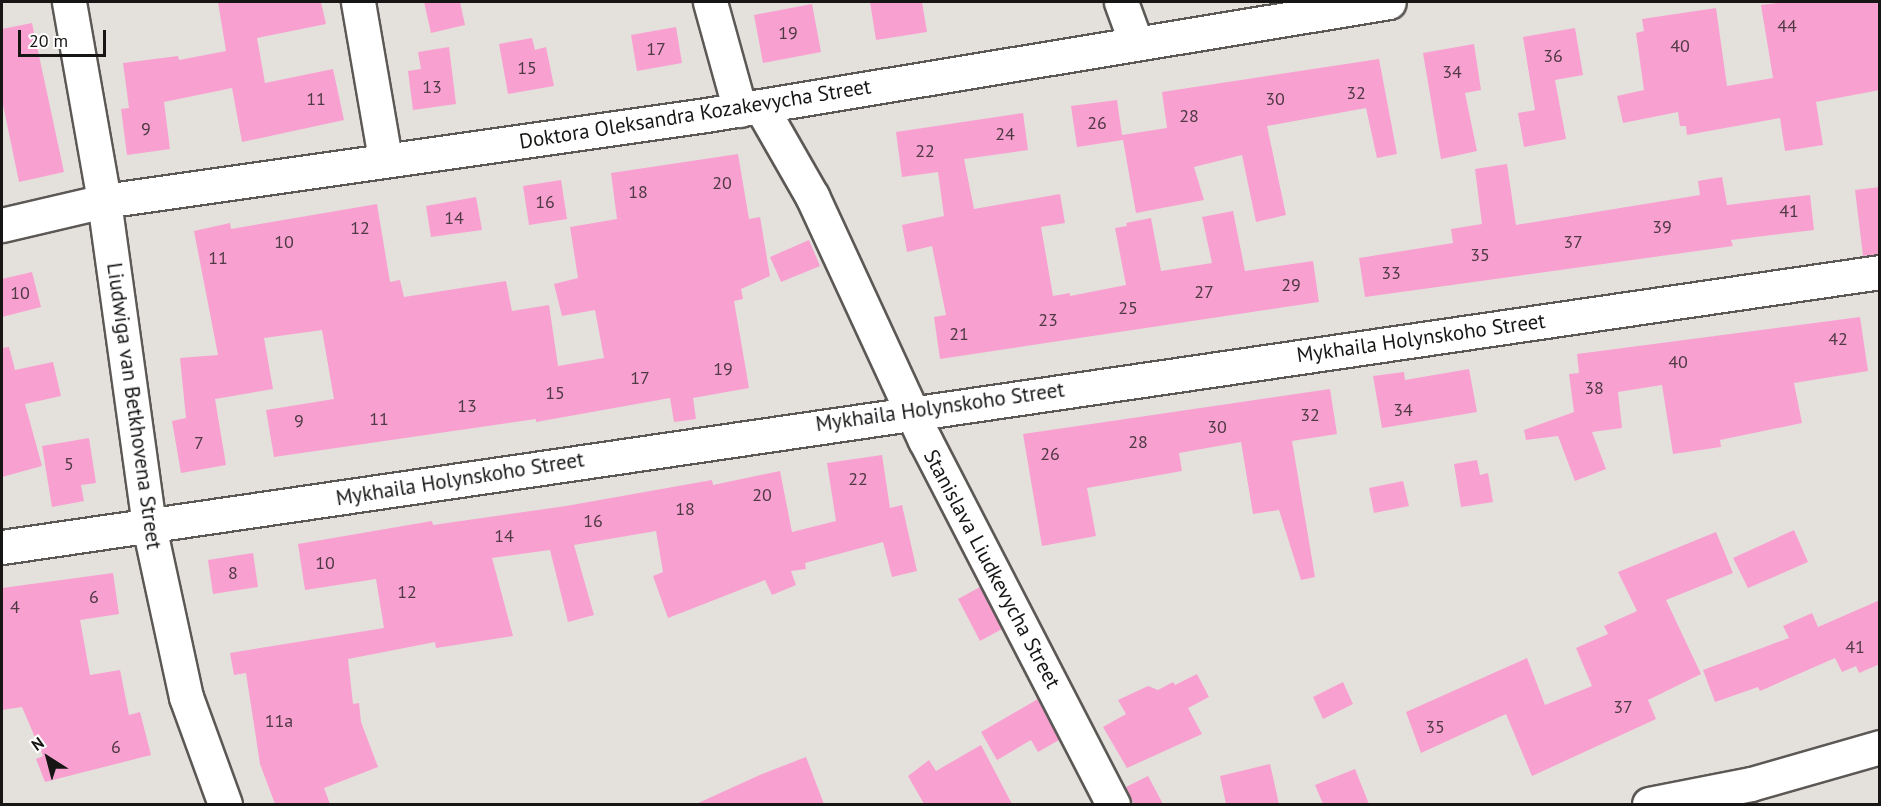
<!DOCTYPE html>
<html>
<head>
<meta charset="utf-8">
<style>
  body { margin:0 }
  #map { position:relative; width:1881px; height:806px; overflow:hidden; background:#e4e0dc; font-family:"PT Sans",sans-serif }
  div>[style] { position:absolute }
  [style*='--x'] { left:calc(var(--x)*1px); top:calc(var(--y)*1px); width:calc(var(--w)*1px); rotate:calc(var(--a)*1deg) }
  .building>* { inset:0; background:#f8a1d1 }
  .roads { filter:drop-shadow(2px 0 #5b5855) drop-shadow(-2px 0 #5b5855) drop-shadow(0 2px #5b5855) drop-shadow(0 -2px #5b5855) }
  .minor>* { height:33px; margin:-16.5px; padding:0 16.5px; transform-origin:16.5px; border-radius:16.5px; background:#fff }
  span { translate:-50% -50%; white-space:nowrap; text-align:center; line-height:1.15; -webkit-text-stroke:5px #fff; paint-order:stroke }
  .number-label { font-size:18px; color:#4f3944 }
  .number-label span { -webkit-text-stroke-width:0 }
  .street-label { font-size:21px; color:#171615 }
  .frame { position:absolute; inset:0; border:3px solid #171615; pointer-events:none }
  .north { position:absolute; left:18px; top:728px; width:60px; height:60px; -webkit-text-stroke:4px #fff; paint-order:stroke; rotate:324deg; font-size:16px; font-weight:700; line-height:24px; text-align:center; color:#171615 }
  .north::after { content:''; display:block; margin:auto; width:21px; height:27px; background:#171615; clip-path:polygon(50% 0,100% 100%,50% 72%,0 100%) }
  .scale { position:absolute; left:18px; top:30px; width:88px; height:27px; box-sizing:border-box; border:3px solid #171615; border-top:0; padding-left:8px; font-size:18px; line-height:21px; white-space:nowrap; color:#171615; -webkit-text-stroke:4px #fff; paint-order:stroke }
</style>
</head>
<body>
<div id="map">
  <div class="building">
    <i style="clip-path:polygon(218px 2px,321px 2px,326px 24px,257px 38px,265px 83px,333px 69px,344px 120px,242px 142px,232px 88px,164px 102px,170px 149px,127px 155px,121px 109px,129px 108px,123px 63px,178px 56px,179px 60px,226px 51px)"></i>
    <i style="clip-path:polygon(424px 2px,460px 2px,465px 25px,431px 33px)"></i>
    <i style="clip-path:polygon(870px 2px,922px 2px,927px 32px,876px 40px)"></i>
    <i style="clip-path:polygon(1785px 2px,1880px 2px,1880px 90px,1816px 102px,1823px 145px,1785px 151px,1780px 118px,1687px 135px,1686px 126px,1680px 126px,1678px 112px,1623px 123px,1617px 96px,1644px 90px,1636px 33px,1644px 31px,1642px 19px,1716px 8px,1727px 86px,1773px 78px,1761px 5px)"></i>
    <i style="clip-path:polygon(812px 4px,821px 52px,763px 63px,754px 15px)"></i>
    <i style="clip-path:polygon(32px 23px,64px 172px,19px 182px,2px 100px,2px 29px)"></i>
    <i style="clip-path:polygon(676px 27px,682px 63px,637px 71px,631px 35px)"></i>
    <i style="clip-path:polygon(1575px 28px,1583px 75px,1555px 80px,1566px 139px,1524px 147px,1518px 113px,1535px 110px,1523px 37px)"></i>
    <i style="clip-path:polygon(532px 38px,535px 50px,546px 47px,554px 86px,508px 94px,499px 44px)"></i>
    <i style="clip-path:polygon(1474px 44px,1481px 90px,1465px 93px,1477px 151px,1441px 159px,1423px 53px)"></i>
    <i style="clip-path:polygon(449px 47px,456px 104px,413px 110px,408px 71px,421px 69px,418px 52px)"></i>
    <i style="clip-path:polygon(1379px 59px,1397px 154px,1377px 158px,1366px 108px,1267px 126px,1286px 215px,1256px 222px,1242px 155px,1194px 167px,1204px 200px,1136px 213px,1123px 140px,1077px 147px,1071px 106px,1117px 100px,1122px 135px,1167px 128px,1162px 92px)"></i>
    <i style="clip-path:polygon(1023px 113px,1028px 150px,964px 159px,974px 209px,1060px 194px,1065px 223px,1041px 227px,1053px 296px,1070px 293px,1070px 296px,1126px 285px,1115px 228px,1127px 226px,1126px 223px,1151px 218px,1161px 271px,1212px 263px,1202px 217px,1233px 211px,1245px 271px,1313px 261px,1319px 302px,940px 359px,934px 317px,946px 315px,932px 246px,907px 252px,902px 225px,944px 216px,938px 172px,902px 177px,896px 132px)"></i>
    <i style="clip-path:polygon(738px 154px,749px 219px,760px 217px,770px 276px,741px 289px,743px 299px,734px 301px,749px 388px,693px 398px,696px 419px,674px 422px,670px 398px,536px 422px,536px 419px,274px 457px,266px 410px,334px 399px,322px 330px,264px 338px,273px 389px,215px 399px,226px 465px,181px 473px,172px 421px,186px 418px,180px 358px,218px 355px,194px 231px,230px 223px,231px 229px,377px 204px,390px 282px,400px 280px,404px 297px,506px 281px,512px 311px,549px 305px,558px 366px,604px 358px,595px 310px,562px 316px,554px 284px,578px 278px,570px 227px,617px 219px,611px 173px)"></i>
    <i style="clip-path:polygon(1507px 164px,1516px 225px,1700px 195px,1698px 181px,1722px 177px,1727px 205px,1810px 195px,1814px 230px,1731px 240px,1733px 246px,1365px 297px,1359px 258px,1453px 243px,1451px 229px,1482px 224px,1475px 169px)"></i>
    <i style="clip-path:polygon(561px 180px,567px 219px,529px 225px,523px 186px)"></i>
    <i style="clip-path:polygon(1880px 187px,1880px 254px,1863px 256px,1855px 190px)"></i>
    <i style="clip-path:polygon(476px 197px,482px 230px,431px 237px,426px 206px)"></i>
    <i style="clip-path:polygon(809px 240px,820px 266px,781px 282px,770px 257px)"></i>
    <i style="clip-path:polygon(32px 272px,41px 307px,2px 317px,2px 279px)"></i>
    <i style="clip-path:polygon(1860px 317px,1868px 371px,1794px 383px,1802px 423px,1720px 440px,1721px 447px,1673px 454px,1662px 385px,1618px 392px,1622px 428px,1592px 432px,1606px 469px,1575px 481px,1558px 436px,1526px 440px,1524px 430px,1574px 412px,1569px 374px,1579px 373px,1577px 354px)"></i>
    <i style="clip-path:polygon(9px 347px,15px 370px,53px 362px,61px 396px,25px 404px,42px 466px,2px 477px,2px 348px)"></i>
    <i style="clip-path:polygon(1469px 369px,1477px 412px,1382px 428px,1373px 376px,1404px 372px,1405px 380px)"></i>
    <i style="clip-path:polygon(1330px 389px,1337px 434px,1292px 441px,1315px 577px,1301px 580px,1279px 510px,1253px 514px,1241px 442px,1179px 453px,1182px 471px,1087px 488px,1096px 536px,1042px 546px,1023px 434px)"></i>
    <i style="clip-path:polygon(89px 438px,96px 483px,81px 485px,84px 501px,52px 507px,42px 446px)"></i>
    <i style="clip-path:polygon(882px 455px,890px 508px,902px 505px,917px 571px,892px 577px,883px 542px,805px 563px,806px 569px,791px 571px,796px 585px,772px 595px,765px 580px,668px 618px,653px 576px,663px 572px,656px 531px,574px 545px,594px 615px,568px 622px,550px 550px,492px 558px,513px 636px,436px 648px,435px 642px,348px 659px,353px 704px,359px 703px,361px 722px,378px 767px,324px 788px,330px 804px,275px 804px,260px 764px,246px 673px,234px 675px,230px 653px,384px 628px,376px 579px,305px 590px,298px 544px,432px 521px,433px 525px,566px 506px,712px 480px,713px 485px,780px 471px,792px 532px,836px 521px,827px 463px)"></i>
    <i style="clip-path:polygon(1477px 460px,1480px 475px,1488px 473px,1493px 502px,1461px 507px,1454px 464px)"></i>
    <i style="clip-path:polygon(1403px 481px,1409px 506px,1374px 513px,1369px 488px)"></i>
    <i style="clip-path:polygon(1794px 530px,1808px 562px,1748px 588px,1733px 558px)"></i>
    <i style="clip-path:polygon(1716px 532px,1733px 573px,1666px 600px,1701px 674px,1648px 700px,1656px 719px,1532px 776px,1506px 714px,1421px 753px,1406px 712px,1527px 658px,1545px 705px,1592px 686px,1576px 648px,1608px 634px,1604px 626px,1637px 611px,1618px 572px)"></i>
    <i style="clip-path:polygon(253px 553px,258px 587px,213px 594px,208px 560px)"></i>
    <i style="clip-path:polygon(113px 573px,119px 614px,80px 620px,90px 675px,120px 670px,129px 715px,140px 712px,151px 755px,45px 782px,36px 759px,43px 756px,22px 707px,2px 710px,2px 588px)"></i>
    <i style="clip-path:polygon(980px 587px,1002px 629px,980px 641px,958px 599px)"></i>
    <i style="clip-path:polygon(1880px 600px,1880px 664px,1859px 673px,1856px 666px,1842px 672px,1835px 658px,1760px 691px,1758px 687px,1715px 702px,1703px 670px,1789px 638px,1783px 626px,1812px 613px,1818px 627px)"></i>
    <i style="clip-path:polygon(1197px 674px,1209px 697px,1188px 708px,1202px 734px,1127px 768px,1103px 727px,1126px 714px,1118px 700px,1148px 686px,1158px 690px,1173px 682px,1175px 685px)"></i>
    <i style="clip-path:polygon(1343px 682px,1353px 704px,1323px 719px,1313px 697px)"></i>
    <i style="clip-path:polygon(1038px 699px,1059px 740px,1038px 752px,1031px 740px,997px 760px,981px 732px)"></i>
    <i style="clip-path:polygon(981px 745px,1012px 804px,924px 804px,908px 776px,929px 760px,936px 771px)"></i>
    <i style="clip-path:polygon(806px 757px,824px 804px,696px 804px,762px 774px)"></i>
    <i style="clip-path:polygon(1270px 764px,1279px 804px,1226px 804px,1220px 776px)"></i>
    <i style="clip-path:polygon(1355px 769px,1369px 804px,1323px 804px,1315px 785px)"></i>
    <i style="clip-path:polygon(1148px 776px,1163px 804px,1134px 804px,1130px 796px,1126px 787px)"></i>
  </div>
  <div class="roads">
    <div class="minor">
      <i style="--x:69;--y:2;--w:202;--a:80"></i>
      <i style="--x:104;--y:201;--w:328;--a:82.1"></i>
      <i style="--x:149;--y:526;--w:175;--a:77.8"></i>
      <i style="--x:186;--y:697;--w:114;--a:70"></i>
      <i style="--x:358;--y:2;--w:159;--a:80.2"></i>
      <i style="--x:710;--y:2;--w:112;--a:74.5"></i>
      <i style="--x:1121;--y:2;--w:44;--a:69.9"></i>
      <i style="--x:761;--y:107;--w:103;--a:60.2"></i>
      <i style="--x:812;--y:196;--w:269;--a:65.2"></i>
      <i style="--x:925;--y:440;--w:410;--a:62.7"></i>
      <i style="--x:2;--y:225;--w:105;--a:-13.2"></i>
      <i style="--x:104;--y:201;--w:608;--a:-8.13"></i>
      <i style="--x:706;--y:115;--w:692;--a:-9.39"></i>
      <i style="--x:2;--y:547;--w:1898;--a:-8.33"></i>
      <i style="--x:1649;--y:804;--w:104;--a:-11.1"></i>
      <i style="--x:1751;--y:784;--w:134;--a:-16"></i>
    </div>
  </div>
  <div class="number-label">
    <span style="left:1787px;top:26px">44</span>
    <span style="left:788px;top:33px">19</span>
    <span style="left:1680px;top:46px">40</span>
    <span style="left:656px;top:49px">17</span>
    <span style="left:1553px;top:56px">36</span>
    <span style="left:527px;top:68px">15</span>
    <span style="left:1452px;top:72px">34</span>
    <span style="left:432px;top:87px">13</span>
    <span style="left:1356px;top:93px">32</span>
    <span style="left:316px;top:99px">11</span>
    <span style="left:1275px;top:99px">30</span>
    <span style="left:1189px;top:116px">28</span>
    <span style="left:1097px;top:123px">26</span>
    <span style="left:146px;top:129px">9</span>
    <span style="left:1005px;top:134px">24</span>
    <span style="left:925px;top:151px">22</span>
    <span style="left:722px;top:183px">20</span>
    <span style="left:638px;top:192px">18</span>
    <span style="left:545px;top:202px">16</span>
    <span style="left:1789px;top:211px">41</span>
    <span style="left:454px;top:218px">14</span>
    <span style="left:1662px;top:227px">39</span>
    <span style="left:360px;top:228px">12</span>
    <span style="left:284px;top:242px">10</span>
    <span style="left:1573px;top:242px">37</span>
    <span style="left:1480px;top:255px">35</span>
    <span style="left:218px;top:258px">11</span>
    <span style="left:1391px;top:273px">33</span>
    <span style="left:1291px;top:285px">29</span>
    <span style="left:1204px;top:292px">27</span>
    <span style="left:20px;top:293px">10</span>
    <span style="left:1128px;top:308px">25</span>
    <span style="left:1048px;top:320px">23</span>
    <span style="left:959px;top:334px">21</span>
    <span style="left:1838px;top:339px">42</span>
    <span style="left:1678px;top:362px">40</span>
    <span style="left:723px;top:369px">19</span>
    <span style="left:640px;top:378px">17</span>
    <span style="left:1594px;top:388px">38</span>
    <span style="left:555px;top:393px">15</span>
    <span style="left:467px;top:406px">13</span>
    <span style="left:1403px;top:410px">34</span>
    <span style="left:1310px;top:415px">32</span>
    <span style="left:379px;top:419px">11</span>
    <span style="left:299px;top:421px">9</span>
    <span style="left:1217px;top:427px">30</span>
    <span style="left:1138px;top:442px">28</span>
    <span style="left:199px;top:443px">7</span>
    <span style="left:1050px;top:454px">26</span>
    <span style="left:69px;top:464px">5</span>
    <span style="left:858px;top:479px">22</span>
    <span style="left:762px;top:495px">20</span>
    <span style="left:685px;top:509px">18</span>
    <span style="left:593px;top:521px">16</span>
    <span style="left:504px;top:536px">14</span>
    <span style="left:325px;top:563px">10</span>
    <span style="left:233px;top:573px">8</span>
    <span style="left:407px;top:592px">12</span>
    <span style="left:94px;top:597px">6</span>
    <span style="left:15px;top:607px">4</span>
    <span style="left:1855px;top:647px">41</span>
    <span style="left:1623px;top:707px">37</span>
    <span style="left:279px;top:721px">11а</span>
    <span style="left:1435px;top:727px">35</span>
    <span style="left:116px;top:747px">6</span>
  </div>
  <div class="street-label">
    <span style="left:695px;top:114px;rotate:-9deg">Doktora Oleksandra Kozakevycha Street</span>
    <span style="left:1421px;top:338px;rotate:-8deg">Mykhaila Holynskoho Street</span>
    <span style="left:134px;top:406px;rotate:82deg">Liudwiga van Betkhovena Street</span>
    <span style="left:940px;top:407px;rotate:-8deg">Mykhaila Holynskoho Street</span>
    <span style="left:460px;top:479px;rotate:-9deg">Mykhaila Holynskoho Street</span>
    <span style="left:992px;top:569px;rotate:62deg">Stanislava Liudkevycha Street</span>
  </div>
  <div class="frame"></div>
  <div class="north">N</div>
  <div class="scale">20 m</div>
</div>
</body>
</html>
